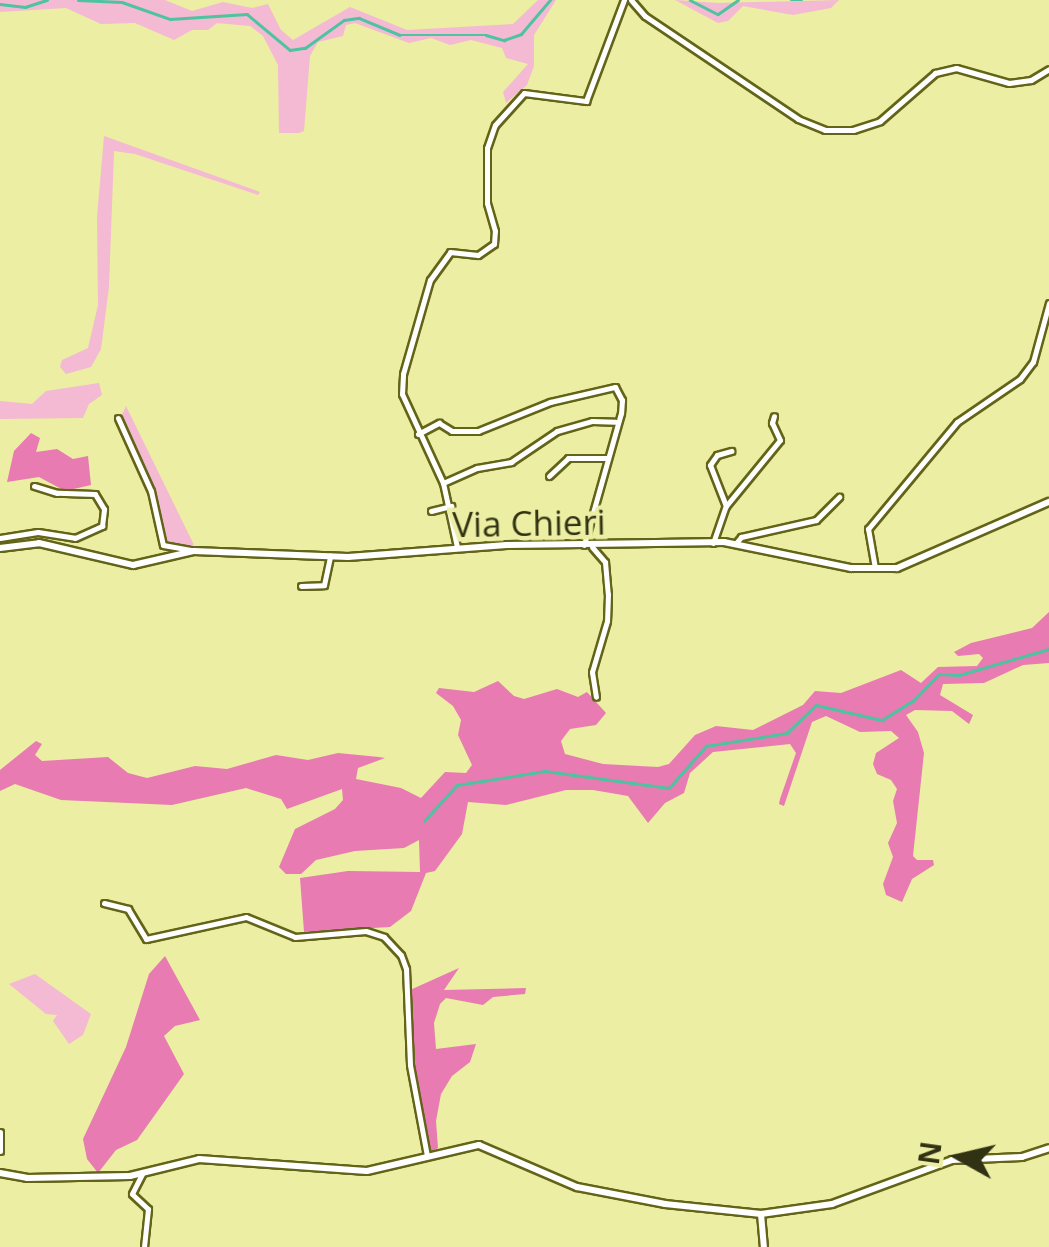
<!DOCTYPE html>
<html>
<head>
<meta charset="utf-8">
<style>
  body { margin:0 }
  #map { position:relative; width:1049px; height:1247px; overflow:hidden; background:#ebeea3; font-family:"Open Sans",sans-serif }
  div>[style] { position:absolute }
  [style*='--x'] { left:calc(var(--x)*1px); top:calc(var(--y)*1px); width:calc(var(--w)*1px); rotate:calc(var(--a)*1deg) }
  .green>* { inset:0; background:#f4b9d3 }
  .forest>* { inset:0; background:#e87bb1 }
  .stream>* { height:2.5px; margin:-1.25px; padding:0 1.25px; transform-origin:1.25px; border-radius:1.25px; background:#4dc3a0 }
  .roads { filter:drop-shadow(2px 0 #636417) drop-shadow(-2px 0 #636417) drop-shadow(0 2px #636417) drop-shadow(0 -2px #636417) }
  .minor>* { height:5px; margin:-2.5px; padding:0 2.5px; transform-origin:2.5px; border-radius:2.5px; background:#fff }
  .tertiary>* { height:6px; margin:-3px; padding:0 3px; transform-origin:3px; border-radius:3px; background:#fff }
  span { translate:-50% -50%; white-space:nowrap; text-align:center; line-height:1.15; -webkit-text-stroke:9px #ebeea3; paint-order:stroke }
  .street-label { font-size:35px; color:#313213 }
  .north { position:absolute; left:909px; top:1107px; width:100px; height:100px; -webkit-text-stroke:8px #ebeea3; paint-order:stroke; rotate:278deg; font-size:28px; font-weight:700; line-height:40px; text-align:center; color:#313213 }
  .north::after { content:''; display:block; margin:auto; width:35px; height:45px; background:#313213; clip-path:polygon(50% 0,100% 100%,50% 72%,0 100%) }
</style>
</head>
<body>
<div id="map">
  <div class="green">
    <i style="clip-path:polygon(0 0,165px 0,192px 11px,223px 2px,252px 8px,268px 4px,281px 30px,293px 40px,350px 7px,407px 30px,513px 24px,538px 0,556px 0,534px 35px,534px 66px,527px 85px,506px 103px,503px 92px,528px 64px,506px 58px,502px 48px,471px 40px,450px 45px,431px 38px,409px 43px,355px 23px,346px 25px,343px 36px,318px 42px,310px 56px,304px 131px,299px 133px,279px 133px,278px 65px,263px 36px,250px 26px,217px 23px,208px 30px,192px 30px,174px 40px,135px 23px,101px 24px,66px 8px,0 12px)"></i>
    <i style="clip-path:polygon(675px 0,718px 3px,839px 0,831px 8px,793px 15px,743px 6px,728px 21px,718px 23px)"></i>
    <i style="clip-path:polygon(104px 136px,260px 192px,258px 195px,135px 154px,114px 151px,109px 287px,101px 349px,91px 367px,66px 374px,60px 367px,62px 360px,88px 348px,98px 305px,97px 217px)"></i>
    <i style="clip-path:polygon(99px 383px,102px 395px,89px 404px,83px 418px,0 419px,0 401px,32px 404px,46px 391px)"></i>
    <i style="clip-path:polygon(126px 406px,194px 545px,169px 545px,164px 538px,153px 489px,122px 415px)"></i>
    <i style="clip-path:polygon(35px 974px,91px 1014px,83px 1035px,69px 1044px,53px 1021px,57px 1015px,46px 1014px,9px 984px)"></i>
  </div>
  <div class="forest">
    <i style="clip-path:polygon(31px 433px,40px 438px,36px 452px,57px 449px,73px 459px,88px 456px,91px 485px,65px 491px,39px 477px,7px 482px,14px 451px)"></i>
    <i style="clip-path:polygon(1049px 612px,1049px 663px,1023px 665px,984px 683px,943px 684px,940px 695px,973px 715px,969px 724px,952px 711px,915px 710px,906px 715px,918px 732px,924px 753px,913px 856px,917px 860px,933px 860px,934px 865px,912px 879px,902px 902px,886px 895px,883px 884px,893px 857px,888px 843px,897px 823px,893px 801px,897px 789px,891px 780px,877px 774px,873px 764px,876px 753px,899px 738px,891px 731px,860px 732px,826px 716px,812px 722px,784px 806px,779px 804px,780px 799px,796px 753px,790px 744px,713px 752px,690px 773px,684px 793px,665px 803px,648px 823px,628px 796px,593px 790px,566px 790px,506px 805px,468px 802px,462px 834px,435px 871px,426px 873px,411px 911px,390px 927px,304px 932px,300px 878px,348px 871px,420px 872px,419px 840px,404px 848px,355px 851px,316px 860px,301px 874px,286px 874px,279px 867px,295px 829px,335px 809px,343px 800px,342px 789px,287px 809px,281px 799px,246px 788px,172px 805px,61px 800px,15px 784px,0 791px,0 770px,36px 741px,42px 744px,35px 755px,42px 761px,108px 757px,128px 773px,147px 778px,195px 766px,227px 769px,276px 755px,308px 760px,338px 753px,379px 757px,385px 758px,358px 768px,356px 779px,401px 788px,421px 798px,445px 772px,466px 773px,472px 765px,458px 735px,461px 720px,453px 706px,436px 693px,439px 688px,474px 692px,498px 681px,514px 696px,524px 699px,557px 689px,578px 697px,587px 692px,606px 713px,596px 725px,570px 729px,561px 741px,565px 754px,603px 764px,658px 767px,669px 764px,695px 735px,716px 726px,753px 730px,803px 705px,815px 691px,841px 693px,901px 670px,921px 683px,938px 667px,977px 666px,983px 658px,979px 654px,958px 656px,954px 652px,971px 643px,1032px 628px)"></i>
    <i style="clip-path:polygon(165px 956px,200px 1020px,175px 1026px,164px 1036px,184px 1074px,137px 1140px,116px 1150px,98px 1173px,87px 1159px,83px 1139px,126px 1047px,149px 974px)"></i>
    <i style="clip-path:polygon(459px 968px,444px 990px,526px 988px,525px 994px,493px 997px,483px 1005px,446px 998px,440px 1004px,434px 1023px,436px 1049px,476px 1044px,470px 1062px,452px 1076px,441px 1094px,436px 1121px,438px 1148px,429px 1153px,413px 1065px,410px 990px)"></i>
  </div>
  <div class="stream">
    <i style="--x:78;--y:0;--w:44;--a:2.6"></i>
    <i style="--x:122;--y:2;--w:51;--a:19.5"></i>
    <i style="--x:170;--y:19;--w:77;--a:-3.7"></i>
    <i style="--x:247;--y:14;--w:56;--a:39.9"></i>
    <i style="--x:290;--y:50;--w:15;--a:-8"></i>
    <i style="--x:305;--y:48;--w:48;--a:-35.7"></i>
    <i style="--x:344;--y:20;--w:15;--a:-8"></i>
    <i style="--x:359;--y:18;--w:44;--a:22.5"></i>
    <i style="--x:400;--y:35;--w:86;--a:0"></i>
    <i style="--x:486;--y:35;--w:19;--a:16"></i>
    <i style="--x:504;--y:40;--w:18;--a:-19"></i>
    <i style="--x:521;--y:34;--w:45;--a:-49.5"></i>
    <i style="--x:690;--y:0;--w:31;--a:27"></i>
    <i style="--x:718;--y:14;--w:24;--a:-35"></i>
    <i style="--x:791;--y:0;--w:11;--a:0"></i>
    <i style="--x:0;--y:4;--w:25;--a:7"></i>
    <i style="--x:25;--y:7;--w:23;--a:-18"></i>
    <i style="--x:424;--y:821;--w:49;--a:-47.5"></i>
    <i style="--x:457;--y:785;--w:89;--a:-9"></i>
    <i style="--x:545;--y:771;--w:125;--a:7.8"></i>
    <i style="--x:669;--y:788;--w:56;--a:-48.6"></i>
    <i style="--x:706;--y:746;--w:82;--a:-9.1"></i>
    <i style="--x:787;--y:733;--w:40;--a:-44"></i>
    <i style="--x:816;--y:705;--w:68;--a:12.8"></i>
    <i style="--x:882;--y:720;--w:36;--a:-32"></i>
    <i style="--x:913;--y:701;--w:37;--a:-46"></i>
    <i style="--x:939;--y:674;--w:20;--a:3"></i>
    <i style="--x:959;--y:675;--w:94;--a:-16.1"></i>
  </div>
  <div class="roads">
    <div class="minor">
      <i style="--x:631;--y:0;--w:21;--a:49"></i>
      <i style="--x:645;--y:16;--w:184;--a:33.9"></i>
      <i style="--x:798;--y:119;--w:29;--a:22"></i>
      <i style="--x:825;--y:130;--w:28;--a:0"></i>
      <i style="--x:853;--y:130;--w:28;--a:-18"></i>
      <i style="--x:880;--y:121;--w:73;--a:-41.1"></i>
      <i style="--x:935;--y:73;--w:22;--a:-13"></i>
      <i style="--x:956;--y:68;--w:55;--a:15.8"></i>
      <i style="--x:1009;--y:83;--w:22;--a:-8"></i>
      <i style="--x:1031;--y:80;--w:21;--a:-31"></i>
      <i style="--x:118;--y:418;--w:80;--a:65.7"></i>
      <i style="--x:151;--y:491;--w:55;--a:77.5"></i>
      <i style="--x:163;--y:545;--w:28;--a:10"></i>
      <i style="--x:418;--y:434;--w:24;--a:-28"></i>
      <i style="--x:439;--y:423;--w:15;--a:32"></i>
      <i style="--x:452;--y:431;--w:26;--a:0"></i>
      <i style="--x:478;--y:431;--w:78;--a:-21.9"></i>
      <i style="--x:550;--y:402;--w:67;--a:-13"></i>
      <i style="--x:615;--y:387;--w:15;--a:62"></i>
      <i style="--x:622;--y:400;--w:13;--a:94"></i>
      <i style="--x:621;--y:413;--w:137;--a:105.7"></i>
      <i style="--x:549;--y:476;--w:26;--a:-43"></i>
      <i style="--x:568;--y:458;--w:40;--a:0"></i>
      <i style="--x:443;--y:483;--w:37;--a:-24"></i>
      <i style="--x:477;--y:468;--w:35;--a:-10"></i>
      <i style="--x:511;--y:462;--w:55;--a:-34"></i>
      <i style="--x:557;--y:431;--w:36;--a:-16"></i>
      <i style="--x:592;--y:421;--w:23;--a:2"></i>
      <i style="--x:726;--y:506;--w:44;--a:-111.3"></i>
      <i style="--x:710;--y:465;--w:12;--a:-55"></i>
      <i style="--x:717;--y:455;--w:15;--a:-16"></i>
      <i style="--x:431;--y:511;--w:21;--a:-14"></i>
      <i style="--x:0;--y:538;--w:38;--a:-9"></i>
      <i style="--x:38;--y:532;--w:37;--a:9"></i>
      <i style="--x:75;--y:538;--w:30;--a:-24"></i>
      <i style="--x:102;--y:526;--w:17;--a:-83"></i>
      <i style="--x:104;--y:509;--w:17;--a:-121"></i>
      <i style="--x:95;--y:494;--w:38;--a:-178"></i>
      <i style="--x:57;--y:493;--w:24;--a:-163"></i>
      <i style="--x:713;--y:543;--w:39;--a:-71"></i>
      <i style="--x:726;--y:506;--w:85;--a:-50.7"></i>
      <i style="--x:780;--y:440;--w:19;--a:-115"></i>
      <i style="--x:772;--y:423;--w:7;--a:-74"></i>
      <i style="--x:736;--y:543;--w:8;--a:-50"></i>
      <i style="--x:741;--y:537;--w:77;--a:-12.8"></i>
      <i style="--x:816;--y:520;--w:33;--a:-45"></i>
      <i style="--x:457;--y:547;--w:66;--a:-102.3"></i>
      <i style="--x:443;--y:483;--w:98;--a:-114.7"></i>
      <i style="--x:402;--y:394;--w:20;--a:-87"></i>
      <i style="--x:403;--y:374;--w:98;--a:-74"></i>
      <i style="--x:430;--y:280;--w:34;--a:-54"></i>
      <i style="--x:450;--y:252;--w:28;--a:6"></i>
      <i style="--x:478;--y:255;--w:19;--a:-35"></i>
      <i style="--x:494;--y:244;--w:13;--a:-86"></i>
      <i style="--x:495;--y:231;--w:29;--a:-106"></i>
      <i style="--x:487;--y:203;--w:55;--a:-90"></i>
      <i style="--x:487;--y:148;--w:24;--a:-71"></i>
      <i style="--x:495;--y:125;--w:43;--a:-47.8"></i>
      <i style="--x:524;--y:93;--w:63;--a:7.4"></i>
      <i style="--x:586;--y:101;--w:108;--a:-69.4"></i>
      <i style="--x:592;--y:547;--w:20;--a:49"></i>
      <i style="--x:605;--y:562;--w:32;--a:85"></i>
      <i style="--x:608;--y:594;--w:27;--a:92"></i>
      <i style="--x:607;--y:621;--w:53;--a:106.4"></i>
      <i style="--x:592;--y:672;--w:25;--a:81"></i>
      <i style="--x:875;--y:568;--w:40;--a:-100"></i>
      <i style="--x:868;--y:529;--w:139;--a:-50.2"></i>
      <i style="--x:957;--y:422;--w:76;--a:-34.3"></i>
      <i style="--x:1020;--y:379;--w:21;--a:-53"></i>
      <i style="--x:1033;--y:362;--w:61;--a:-74.8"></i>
      <i style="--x:301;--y:586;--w:23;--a:-2"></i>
      <i style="--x:324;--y:585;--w:30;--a:-78"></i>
      <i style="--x:104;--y:903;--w:25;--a:14"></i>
      <i style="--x:128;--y:909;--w:35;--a:59"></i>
      <i style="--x:146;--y:939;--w:102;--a:-12.4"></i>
      <i style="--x:246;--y:917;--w:53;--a:22.2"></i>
      <i style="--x:295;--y:937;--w:71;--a:-4.8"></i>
      <i style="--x:366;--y:931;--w:19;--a:18"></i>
      <i style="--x:384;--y:937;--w:25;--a:47"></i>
      <i style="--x:401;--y:955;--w:15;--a:70"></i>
      <i style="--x:406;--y:969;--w:96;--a:87.6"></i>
      <i style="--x:410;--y:1065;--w:93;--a:79.4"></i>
      <i style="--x:0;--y:1132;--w:19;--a:90"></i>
      <i style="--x:142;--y:1174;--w:22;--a:117"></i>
      <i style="--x:132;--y:1194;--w:22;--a:43"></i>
      <i style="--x:148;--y:1209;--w:38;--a:96"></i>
    </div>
    <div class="tertiary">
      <i style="--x:0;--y:548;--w:39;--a:-7"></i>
      <i style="--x:39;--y:543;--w:97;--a:13.2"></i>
      <i style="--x:133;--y:565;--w:63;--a:-12.9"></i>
      <i style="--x:194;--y:551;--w:154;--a:2.2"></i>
      <i style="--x:348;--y:557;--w:159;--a:-4.3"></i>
      <i style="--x:507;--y:545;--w:217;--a:-0.8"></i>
      <i style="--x:724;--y:542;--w:130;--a:11.6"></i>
      <i style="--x:851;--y:568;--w:46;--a:0"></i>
      <i style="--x:897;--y:568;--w:166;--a:-23.5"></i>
      <i style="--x:0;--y:1173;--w:27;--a:10"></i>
      <i style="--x:27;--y:1178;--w:103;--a:-1.1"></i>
      <i style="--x:130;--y:1176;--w:71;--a:-13.8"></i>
      <i style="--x:199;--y:1159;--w:168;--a:4.1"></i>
      <i style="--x:367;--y:1171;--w:115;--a:-13.1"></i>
      <i style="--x:479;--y:1145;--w:107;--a:23.2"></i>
      <i style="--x:577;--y:1187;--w:90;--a:10.9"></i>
      <i style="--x:665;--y:1204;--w:97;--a:5.9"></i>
      <i style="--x:761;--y:1214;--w:72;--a:-8"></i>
      <i style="--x:832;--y:1204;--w:128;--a:-20.1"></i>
      <i style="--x:952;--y:1160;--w:70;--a:-2.5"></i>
      <i style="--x:1022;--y:1157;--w:28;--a:-18"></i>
      <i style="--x:761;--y:1214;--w:33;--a:85"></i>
    </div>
  </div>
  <div class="street-label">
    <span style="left:529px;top:523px;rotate:-1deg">Via Chieri</span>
  </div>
  <div class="north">N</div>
</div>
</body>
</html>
